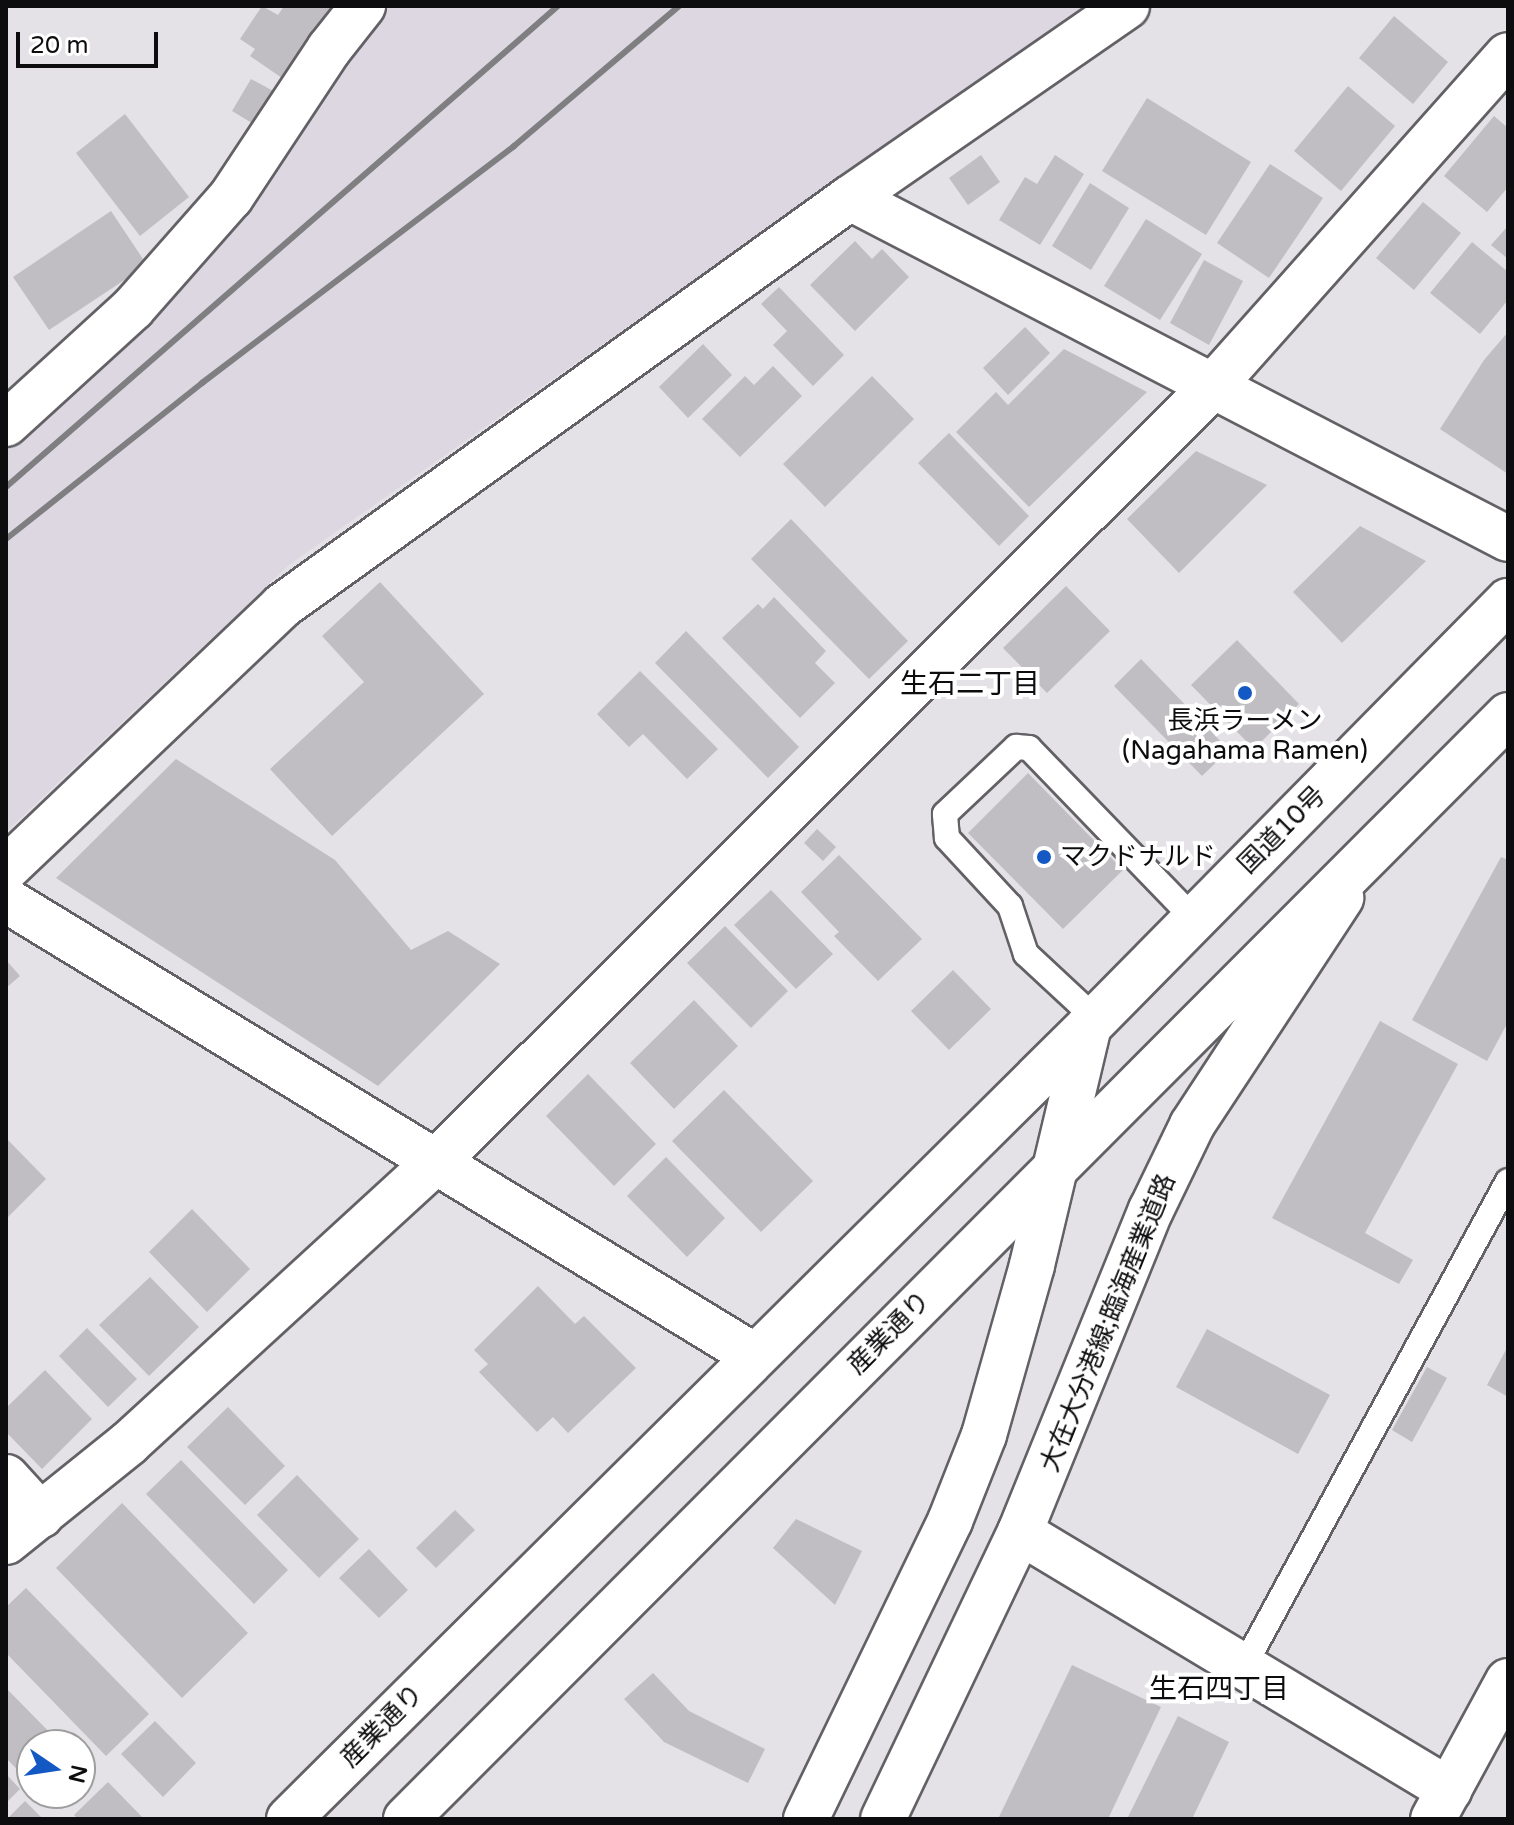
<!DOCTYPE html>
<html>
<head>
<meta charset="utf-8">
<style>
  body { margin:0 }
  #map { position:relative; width:1514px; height:1825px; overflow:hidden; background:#e4e2e6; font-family:"Varela Round","Noto Sans JP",sans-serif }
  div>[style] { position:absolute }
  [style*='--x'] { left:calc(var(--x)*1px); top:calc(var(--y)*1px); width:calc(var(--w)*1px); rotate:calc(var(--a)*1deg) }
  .built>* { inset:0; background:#ddd7e2 }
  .building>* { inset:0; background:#c0bec2 }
  .roads { filter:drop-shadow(2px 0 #636165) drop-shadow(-2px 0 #636165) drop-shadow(0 2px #636165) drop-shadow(0 -2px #636165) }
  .service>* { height:24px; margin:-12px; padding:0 12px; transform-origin:12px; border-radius:12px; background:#fff }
  .minor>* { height:44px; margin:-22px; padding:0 22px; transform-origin:22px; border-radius:22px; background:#fff }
  .tertiary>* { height:44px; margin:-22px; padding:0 22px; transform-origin:22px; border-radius:22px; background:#fff }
  .primary>* { height:44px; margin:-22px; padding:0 22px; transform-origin:22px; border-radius:22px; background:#fff }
  .trunk>* { height:44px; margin:-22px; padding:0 22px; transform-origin:22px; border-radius:22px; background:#fff }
  .rail>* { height:6px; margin:-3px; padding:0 3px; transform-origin:3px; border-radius:3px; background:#7f7e81 }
  .dots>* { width:22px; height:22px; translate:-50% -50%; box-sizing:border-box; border:4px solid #fff; border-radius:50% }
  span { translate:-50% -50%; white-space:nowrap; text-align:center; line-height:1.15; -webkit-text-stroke:8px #fff; paint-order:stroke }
  .poi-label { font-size:26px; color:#0d0c0e }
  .left { translate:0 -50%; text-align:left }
  .street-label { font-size:26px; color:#0d0c0e }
  .neighbourhood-label { font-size:28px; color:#0d0c0e }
  .frame { position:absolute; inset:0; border:8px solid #0d0c0e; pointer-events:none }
  .north { position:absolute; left:16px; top:1729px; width:80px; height:80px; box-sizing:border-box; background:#fff; border:2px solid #9e9e9f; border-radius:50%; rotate:103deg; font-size:22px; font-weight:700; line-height:32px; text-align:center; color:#0d0c0e }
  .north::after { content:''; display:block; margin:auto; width:28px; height:36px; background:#1358c3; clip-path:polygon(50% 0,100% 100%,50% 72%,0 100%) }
  .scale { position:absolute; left:16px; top:32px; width:142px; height:36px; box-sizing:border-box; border:4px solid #0d0c0e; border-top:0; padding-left:10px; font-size:24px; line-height:28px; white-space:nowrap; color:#0d0c0e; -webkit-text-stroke:6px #fff; paint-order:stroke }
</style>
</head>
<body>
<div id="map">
  <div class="built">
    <i style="clip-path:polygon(384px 6px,1083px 6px,289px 565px,6px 832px,6px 450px,125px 344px,266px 190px)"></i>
  </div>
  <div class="building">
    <i style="clip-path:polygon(262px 6px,278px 15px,284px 6px,331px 6px,282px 78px,250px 56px,255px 49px,240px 39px)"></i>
    <i style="clip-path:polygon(1394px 16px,1448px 62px,1413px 104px,1359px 58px)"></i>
    <i style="clip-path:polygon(251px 79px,277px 93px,257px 126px,232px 111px)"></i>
    <i style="clip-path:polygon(1348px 86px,1395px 126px,1341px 191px,1294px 151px)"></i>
    <i style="clip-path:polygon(1147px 98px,1251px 162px,1206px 235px,1102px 171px)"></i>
    <i style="clip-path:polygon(125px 114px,189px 197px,140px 236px,76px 153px)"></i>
    <i style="clip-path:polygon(1494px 116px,1508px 128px,1508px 187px,1487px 212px,1444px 176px)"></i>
    <i style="clip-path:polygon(981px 155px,1000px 182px,968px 205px,949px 178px)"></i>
    <i style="clip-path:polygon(1055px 155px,1084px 174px,1040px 245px,999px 220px,1025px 177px,1037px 184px)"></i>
    <i style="clip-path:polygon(1270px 164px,1323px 198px,1269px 278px,1217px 243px)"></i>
    <i style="clip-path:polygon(1090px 183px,1129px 208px,1091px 270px,1052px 246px)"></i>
    <i style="clip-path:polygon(1423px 202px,1461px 233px,1414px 290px,1376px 258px)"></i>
    <i style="clip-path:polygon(111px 211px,147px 265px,49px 330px,13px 277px)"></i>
    <i style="clip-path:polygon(1146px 219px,1202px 254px,1160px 320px,1104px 286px)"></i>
    <i style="clip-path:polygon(1508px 226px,1508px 259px,1491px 245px)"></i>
    <i style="clip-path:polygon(855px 241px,872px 259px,882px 249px,909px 277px,855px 331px,810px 285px)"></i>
    <i style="clip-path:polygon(1472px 242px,1508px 272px,1508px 300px,1480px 334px,1430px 293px)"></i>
    <i style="clip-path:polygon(1204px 260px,1243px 281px,1209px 345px,1170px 323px)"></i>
    <i style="clip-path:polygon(779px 287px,844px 355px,813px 386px,773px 345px,787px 331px,761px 304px)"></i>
    <i style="clip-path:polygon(1025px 327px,1050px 353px,1008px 395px,983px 368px)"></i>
    <i style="clip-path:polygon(1508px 332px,1508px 474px,1440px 429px,1484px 360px)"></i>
    <i style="clip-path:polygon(703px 344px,732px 375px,688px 418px,659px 387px)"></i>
    <i style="clip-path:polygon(1064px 349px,1147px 392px,1029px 507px,956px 432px,996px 392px,1008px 405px)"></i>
    <i style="clip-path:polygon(773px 366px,802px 396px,740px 457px,702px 419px,745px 376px,754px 385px)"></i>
    <i style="clip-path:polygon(872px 376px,914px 419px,825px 507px,783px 464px)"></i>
    <i style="clip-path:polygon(949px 433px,1029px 516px,999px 546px,918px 463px)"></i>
    <i style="clip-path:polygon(1196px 451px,1267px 485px,1179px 573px,1127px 519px)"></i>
    <i style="clip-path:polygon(791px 519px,908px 641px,869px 679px,751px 559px)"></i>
    <i style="clip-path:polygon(1360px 526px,1426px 561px,1342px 643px,1293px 592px)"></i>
    <i style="clip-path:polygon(380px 582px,484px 694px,332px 836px,270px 769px,364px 682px,322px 636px)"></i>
    <i style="clip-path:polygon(1066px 586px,1110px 631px,1047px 693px,1003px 648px)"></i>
    <i style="clip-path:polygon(774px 597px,826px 651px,815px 663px,835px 683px,800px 718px,722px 638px,758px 604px,763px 609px)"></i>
    <i style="clip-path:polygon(686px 631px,799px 747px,768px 778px,655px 663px)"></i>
    <i style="clip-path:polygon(1237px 640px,1299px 704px,1254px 749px,1191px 685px)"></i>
    <i style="clip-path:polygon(1141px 659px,1229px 750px,1202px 776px,1114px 686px)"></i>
    <i style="clip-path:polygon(640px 671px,718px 749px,687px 779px,643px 734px,629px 747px,597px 714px)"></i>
    <i style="clip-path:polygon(176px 759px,335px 860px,411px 950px,448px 931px,500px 964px,378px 1086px,56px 878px)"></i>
    <i style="clip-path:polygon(1028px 773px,1123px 870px,1063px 929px,968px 833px)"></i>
    <i style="clip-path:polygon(817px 829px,836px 847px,823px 861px,804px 843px)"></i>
    <i style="clip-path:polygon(839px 855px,922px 939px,878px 981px,834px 936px,839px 932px,801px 892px)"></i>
    <i style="clip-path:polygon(1501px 857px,1508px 860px,1508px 1022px,1487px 1061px,1412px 1020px)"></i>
    <i style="clip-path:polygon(771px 890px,833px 954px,796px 989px,734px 925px)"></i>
    <i style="clip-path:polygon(725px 926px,788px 991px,751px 1028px,687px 963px)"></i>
    <i style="clip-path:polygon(6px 960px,20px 976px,6px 988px)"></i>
    <i style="clip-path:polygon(953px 970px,991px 1009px,949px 1050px,911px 1011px)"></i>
    <i style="clip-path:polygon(694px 1000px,738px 1046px,674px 1109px,630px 1063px)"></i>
    <i style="clip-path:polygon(1380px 1021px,1458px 1064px,1365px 1233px,1413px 1260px,1399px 1284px,1272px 1218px)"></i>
    <i style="clip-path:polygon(588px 1074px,656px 1144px,614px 1186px,546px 1116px)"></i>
    <i style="clip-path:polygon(724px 1090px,813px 1181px,761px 1232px,672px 1141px)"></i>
    <i style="clip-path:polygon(6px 1138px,46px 1179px,6px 1219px)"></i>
    <i style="clip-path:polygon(666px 1157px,725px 1218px,687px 1257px,627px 1196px)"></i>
    <i style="clip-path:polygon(192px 1209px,250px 1269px,207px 1312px,149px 1252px)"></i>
    <i style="clip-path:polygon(150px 1277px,199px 1327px,149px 1376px,99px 1325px)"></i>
    <i style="clip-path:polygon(538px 1286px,575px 1324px,584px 1316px,636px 1368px,568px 1433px,553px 1417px,537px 1432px,479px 1372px,488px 1364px,474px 1350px)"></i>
    <i style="clip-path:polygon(87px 1328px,137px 1379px,108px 1407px,59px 1356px)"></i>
    <i style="clip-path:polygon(1207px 1329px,1330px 1395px,1298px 1454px,1176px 1387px)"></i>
    <i style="clip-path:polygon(1508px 1346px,1508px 1397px,1487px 1385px)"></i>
    <i style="clip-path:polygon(1427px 1367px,1447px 1378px,1412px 1442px,1392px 1430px)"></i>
    <i style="clip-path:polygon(45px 1370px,92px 1419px,42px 1469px,6px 1432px,6px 1408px)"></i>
    <i style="clip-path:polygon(228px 1407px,285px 1466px,245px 1505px,187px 1447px)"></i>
    <i style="clip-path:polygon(181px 1460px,288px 1570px,254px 1604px,146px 1494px)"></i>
    <i style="clip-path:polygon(297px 1475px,359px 1539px,319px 1578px,257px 1515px)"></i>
    <i style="clip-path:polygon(122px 1503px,248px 1633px,182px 1698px,56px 1568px)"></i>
    <i style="clip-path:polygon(455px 1510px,475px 1530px,436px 1568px,416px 1548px)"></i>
    <i style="clip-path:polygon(796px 1519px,862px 1551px,835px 1605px,773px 1548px)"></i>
    <i style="clip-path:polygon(369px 1549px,408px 1590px,379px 1618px,339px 1578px)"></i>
    <i style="clip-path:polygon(26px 1588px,149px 1714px,106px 1756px,6px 1653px,6px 1607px)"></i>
    <i style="clip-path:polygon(1072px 1665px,1161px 1707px,1108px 1819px,998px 1819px)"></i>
    <i style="clip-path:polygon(653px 1673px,689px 1711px,765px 1749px,748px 1783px,664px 1742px,624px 1699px)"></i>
    <i style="clip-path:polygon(6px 1688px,62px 1745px,32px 1745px,32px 1785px,6px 1758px)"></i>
    <i style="clip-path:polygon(1178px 1716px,1229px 1742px,1192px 1819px,1127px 1819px)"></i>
    <i style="clip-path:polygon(155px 1721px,196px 1763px,163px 1797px,121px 1754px)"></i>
    <i style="clip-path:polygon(6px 1774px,20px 1789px,6px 1803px)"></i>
    <i style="clip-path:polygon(108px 1782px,144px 1819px,78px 1819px,74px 1815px)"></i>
    <i style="clip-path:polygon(25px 1801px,43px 1819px,7px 1819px)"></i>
  </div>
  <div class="roads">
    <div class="service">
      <i style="--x:1096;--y:1019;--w:96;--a:-137.1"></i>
      <i style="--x:1026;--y:954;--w:51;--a:-108.4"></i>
      <i style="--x:1010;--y:906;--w:93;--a:-132.8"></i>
      <i style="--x:947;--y:838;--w:24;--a:-95"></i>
      <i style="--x:945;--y:814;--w:98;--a:-43.3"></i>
      <i style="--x:1016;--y:747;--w:13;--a:4"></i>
      <i style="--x:1029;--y:748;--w:238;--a:46"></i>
      <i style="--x:1244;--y:1666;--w:552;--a:-61.44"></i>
    </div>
    <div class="minor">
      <i style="--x:6;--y:424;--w:172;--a:-42.4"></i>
      <i style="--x:133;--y:308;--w:148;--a:-48.6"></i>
      <i style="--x:231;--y:197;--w:178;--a:-56.5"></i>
      <i style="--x:329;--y:49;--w:55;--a:-51.7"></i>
      <i style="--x:6;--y:869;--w:381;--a:-43.6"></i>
      <i style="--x:282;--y:606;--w:699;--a:-35.69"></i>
      <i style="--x:850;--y:198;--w:337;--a:-34.7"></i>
      <i style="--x:6;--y:1477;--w:52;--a:47.4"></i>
      <i style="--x:6;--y:1542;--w:158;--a:-38.8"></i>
      <i style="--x:129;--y:1443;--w:416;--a:-42.5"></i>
      <i style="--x:436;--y:1162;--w:1098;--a:-44.96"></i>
      <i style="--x:1213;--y:386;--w:443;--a:-48.3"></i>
    </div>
    <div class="tertiary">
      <i style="--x:850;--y:198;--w:741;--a:27.39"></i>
      <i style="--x:6;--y:900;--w:875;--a:31.35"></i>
      <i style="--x:1020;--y:1532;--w:501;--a:31.02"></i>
      <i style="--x:1433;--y:1819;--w:157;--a:-61.5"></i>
    </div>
    <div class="primary">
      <i style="--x:806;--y:1819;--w:331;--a:-64.2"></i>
      <i style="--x:950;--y:1521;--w:92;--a:-68.4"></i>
      <i style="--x:984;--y:1435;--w:177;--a:-74.2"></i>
      <i style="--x:1032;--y:1265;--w:246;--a:-76.6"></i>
      <i style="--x:883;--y:1819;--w:318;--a:-64.5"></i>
      <i style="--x:1020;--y:1532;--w:348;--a:-67.9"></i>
      <i style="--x:1151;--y:1210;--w:94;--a:-64.2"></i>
      <i style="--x:1192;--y:1125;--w:272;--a:-56.7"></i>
    </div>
    <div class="trunk">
      <i style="--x:289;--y:1819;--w:1126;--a:-44.75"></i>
      <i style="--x:1089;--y:1026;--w:597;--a:-45.41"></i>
      <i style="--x:406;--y:1819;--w:1560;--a:-45.05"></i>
    </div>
  </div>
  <div class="rail">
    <i style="--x:6;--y:487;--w:732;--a:-41.07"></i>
    <i style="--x:6;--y:539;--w:251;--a:-38.5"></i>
    <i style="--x:202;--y:383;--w:392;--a:-37.2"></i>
    <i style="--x:514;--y:146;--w:216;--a:-40.3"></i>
  </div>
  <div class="dots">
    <i style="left:1245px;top:693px;background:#1358c3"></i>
    <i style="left:1044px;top:857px;background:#1358c3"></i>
  </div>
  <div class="poi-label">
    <span style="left:1245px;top:736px">長浜ラーメン<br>(Nagahama Ramen)</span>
    <span class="left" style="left:1060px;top:857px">マクドナルド</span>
  </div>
  <div class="street-label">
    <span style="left:1282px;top:830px;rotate:-45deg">国道10号</span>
    <span style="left:1108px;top:1323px;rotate:-68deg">大在大分港線;臨海産業道路</span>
    <span style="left:889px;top:1333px;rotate:-45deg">産業通り</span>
    <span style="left:382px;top:1726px;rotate:-45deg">産業通り</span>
  </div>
  <div class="neighbourhood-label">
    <span style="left:970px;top:684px">生石二丁目</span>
    <span style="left:1219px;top:1689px">生石四丁目</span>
  </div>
  <div class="frame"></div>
  <div class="north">N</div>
  <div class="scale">20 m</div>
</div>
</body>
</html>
